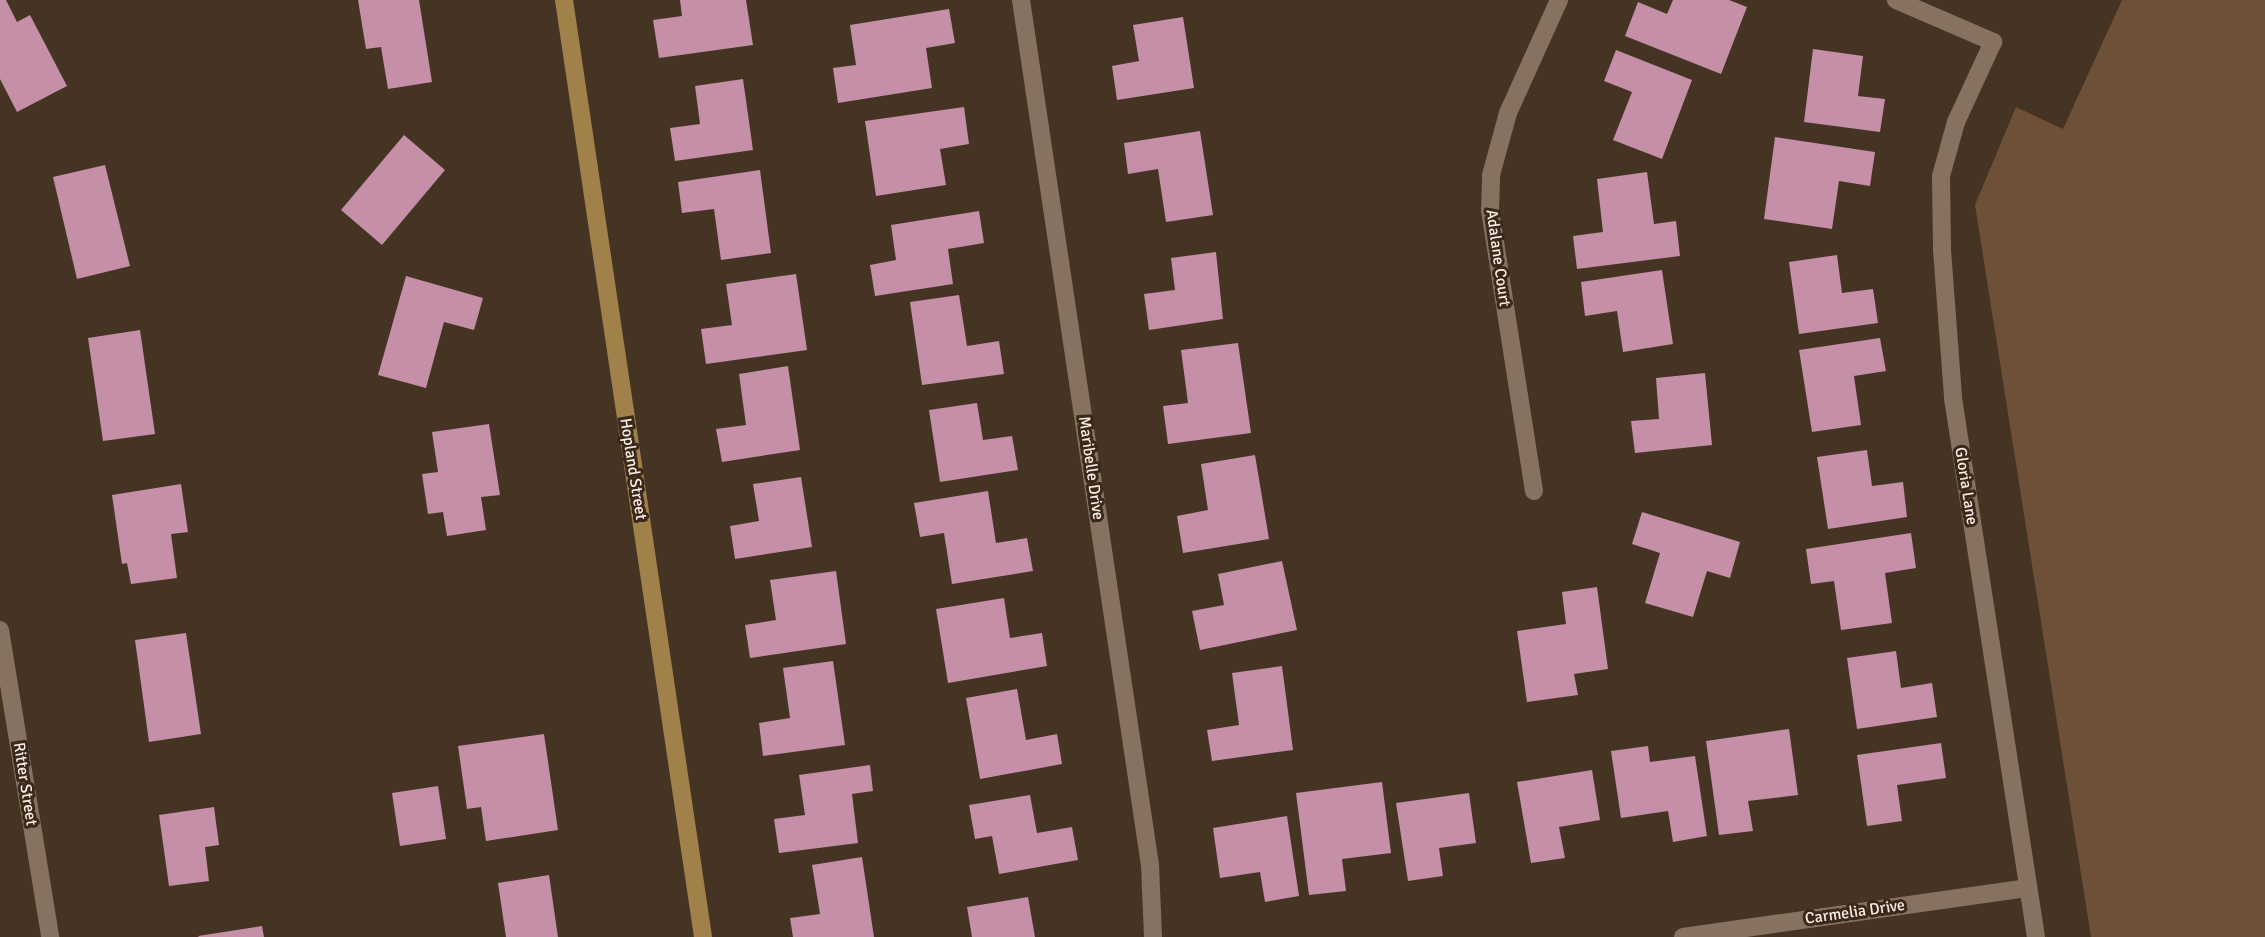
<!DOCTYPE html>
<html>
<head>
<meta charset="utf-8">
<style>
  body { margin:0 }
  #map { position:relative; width:2265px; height:937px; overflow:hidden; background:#453324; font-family:Signika,sans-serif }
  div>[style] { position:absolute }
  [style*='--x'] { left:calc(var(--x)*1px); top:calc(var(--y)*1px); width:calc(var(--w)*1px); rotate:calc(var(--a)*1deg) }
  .green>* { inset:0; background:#6d5037 }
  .building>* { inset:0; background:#c58fa7 }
  .street>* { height:18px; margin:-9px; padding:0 9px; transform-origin:9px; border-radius:9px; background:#877261 }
  .secondary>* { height:18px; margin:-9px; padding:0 9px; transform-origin:9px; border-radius:9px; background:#a1814a }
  span { translate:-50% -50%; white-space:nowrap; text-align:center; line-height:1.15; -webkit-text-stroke:6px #3a291a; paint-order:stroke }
  .street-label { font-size:16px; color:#f9ede4 }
</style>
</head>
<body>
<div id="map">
  <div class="green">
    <i style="clip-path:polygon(2122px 0,2265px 0,2265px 937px,2091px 937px,1975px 205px,2016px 107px,2063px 129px)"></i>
  </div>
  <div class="building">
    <i style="clip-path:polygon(0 0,6px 0,17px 22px,30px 15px,67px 86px,17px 112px,0 79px)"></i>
    <i style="clip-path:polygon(358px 0,419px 0,432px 82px,388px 89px,381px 47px,366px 49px)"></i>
    <i style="clip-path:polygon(680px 0,746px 0,753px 45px,659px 58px,653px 20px,682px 16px)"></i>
    <i style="clip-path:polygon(1673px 0,1729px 0,1747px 7px,1721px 74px,1625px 36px,1638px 2px,1667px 14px)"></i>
    <i style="clip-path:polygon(949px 9px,955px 43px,926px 48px,932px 88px,838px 103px,833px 68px,856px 65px,850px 25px)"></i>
    <i style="clip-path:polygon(1183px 17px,1194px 88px,1117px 100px,1112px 66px,1139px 61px,1133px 25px)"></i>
    <i style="clip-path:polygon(1813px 49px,1863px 56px,1858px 96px,1885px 99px,1880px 132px,1804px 122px)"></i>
    <i style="clip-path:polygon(1616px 50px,1692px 80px,1662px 159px,1613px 140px,1632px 92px,1604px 81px)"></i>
    <i style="clip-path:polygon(743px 79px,753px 150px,675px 161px,670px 128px,700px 124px,695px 86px)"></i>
    <i style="clip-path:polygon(964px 107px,969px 144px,940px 149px,946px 185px,876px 196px,865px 121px)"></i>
    <i style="clip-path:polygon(1200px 131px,1213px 215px,1166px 222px,1158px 169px,1128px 174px,1124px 143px)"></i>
    <i style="clip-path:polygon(404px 135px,445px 170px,382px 245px,341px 210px)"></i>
    <i style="clip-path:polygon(1775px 137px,1875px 152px,1870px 186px,1839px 181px,1832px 229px,1764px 219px)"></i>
    <i style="clip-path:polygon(105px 165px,130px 266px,77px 279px,53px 177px)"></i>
    <i style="clip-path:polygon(760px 170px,771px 253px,721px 260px,714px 209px,682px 213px,678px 182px)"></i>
    <i style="clip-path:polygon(1647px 172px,1654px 224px,1676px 221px,1680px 256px,1577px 269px,1573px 236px,1603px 232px,1597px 179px)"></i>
    <i style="clip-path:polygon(979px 211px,984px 243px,948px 249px,953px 284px,875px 296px,870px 265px,896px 260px,891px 225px)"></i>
    <i style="clip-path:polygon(1216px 252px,1223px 319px,1149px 330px,1144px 294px,1175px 290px,1171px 258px)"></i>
    <i style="clip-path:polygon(1837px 255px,1842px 293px,1873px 289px,1878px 323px,1799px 334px,1789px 262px)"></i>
    <i style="clip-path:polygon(1662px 270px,1673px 344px,1623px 352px,1617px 311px,1585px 316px,1581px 282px)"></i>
    <i style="clip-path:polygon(796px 274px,807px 350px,706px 364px,701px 329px,732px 325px,726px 284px)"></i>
    <i style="clip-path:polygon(406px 276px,483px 298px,474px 330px,444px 322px,426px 388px,378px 375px)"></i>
    <i style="clip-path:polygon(959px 295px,967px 346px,999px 341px,1004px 374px,922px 385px,910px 302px)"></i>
    <i style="clip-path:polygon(140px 330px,155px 434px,103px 441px,88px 338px)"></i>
    <i style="clip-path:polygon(1880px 338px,1886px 371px,1854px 376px,1861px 425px,1812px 432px,1799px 350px)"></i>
    <i style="clip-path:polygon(1238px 343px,1251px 433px,1168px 444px,1163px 406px,1188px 403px,1181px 350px)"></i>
    <i style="clip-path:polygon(788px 366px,800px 450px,722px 462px,716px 429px,746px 425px,739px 374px)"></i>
    <i style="clip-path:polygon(1705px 373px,1712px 445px,1635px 453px,1631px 421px,1659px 419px,1656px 378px)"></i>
    <i style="clip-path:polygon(977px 403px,983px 440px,1012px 436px,1018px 470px,940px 482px,929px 410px)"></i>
    <i style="clip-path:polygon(489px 424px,500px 495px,481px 497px,486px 530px,447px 536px,443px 512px,428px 514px,422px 474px,438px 472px,432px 432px)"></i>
    <i style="clip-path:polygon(1867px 450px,1872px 486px,1903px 482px,1907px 517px,1828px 529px,1817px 457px)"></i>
    <i style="clip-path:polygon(1255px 455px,1269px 539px,1183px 553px,1177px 516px,1208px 510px,1201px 464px)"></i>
    <i style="clip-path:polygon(801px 477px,812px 547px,735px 559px,730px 526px,759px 521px,753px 484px)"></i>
    <i style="clip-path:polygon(181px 484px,188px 532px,171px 534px,177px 578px,131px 584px,127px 563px,122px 564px,112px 495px)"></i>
    <i style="clip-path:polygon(988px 491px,996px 543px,1027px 538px,1033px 571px,952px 584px,944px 533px,920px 537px,914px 503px)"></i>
    <i style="clip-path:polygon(1642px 512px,1740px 542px,1730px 578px,1707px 571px,1693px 617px,1645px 603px,1660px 553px,1632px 544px)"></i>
    <i style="clip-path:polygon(1911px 533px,1916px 568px,1885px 573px,1892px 623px,1841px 630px,1834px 581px,1811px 584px,1806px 549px)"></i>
    <i style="clip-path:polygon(1282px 561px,1297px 630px,1200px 650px,1192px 611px,1224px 605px,1218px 574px)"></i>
    <i style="clip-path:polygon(836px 571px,846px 644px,750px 658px,745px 625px,776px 620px,770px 580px)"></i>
    <i style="clip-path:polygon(1597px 587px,1608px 669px,1574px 674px,1578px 695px,1527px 702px,1517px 631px,1566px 624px,1562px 592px)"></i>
    <i style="clip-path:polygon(1004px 598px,1010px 638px,1042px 633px,1047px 666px,948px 683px,936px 609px)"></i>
    <i style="clip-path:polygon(186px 633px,201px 734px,149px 742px,135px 640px)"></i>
    <i style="clip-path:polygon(1896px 651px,1901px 688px,1932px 683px,1937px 717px,1857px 729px,1847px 658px)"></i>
    <i style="clip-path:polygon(833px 661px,845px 745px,763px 756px,759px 723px,790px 718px,783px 668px)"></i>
    <i style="clip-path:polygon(1282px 666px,1293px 750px,1212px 761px,1207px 730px,1239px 725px,1232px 673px)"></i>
    <i style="clip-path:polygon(1017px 689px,1026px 740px,1057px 734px,1062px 764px,980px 779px,966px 698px)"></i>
    <i style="clip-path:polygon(1789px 729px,1798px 795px,1748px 801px,1753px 831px,1719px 835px,1706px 741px)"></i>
    <i style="clip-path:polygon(544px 734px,558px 830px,486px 841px,481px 807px,467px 809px,458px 746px)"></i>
    <i style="clip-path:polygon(1941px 743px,1946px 778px,1897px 785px,1902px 821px,1867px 826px,1857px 755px)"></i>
    <i style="clip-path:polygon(1648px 746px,1650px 762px,1695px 756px,1707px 836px,1673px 842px,1668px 811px,1621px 818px,1611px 751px)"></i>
    <i style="clip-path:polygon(870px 765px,873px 791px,852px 794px,858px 843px,779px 853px,774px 819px,805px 815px,799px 775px)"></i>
    <i style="clip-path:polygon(1592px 770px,1600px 820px,1559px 827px,1565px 858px,1531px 863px,1517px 782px)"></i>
    <i style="clip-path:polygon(1382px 782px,1391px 853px,1342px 859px,1346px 891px,1309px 895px,1296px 793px)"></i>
    <i style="clip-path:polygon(438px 786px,446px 839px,400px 846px,392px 793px)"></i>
    <i style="clip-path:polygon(1469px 793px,1476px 843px,1439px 848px,1443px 876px,1408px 881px,1396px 803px)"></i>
    <i style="clip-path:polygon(1030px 795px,1037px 833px,1072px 827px,1078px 860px,999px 874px,992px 836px,975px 839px,969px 805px)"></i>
    <i style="clip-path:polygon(214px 807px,219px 845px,205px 847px,209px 881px,169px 886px,159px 815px)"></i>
    <i style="clip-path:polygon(1287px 816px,1299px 896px,1265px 902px,1260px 872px,1220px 878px,1213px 828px)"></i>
    <i style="clip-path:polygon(862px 857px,874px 937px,793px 937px,790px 918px,820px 914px,812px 865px)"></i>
    <i style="clip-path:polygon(549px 875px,558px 937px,506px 937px,498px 883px)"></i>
    <i style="clip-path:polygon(1028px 897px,1035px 937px,972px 937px,967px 907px)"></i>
    <i style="clip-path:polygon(262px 926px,264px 937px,199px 937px,198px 936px)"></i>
  </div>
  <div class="street">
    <i style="--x:1021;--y:0;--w:875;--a:81.52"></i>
    <i style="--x:1150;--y:865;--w:72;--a:87.6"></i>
    <i style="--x:1896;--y:0;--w:106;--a:23.4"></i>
    <i style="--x:1993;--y:42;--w:88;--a:114.8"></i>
    <i style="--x:1956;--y:122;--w:56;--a:105.5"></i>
    <i style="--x:1941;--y:176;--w:74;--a:89.2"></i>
    <i style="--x:1942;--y:250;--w:148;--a:85.7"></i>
    <i style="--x:1953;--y:398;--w:545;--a:81.25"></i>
    <i style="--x:1534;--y:491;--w:284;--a:-98.9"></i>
    <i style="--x:1490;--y:210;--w:35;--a:-88"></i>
    <i style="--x:1491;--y:175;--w:64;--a:-74.7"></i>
    <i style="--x:1508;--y:113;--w:124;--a:-65.7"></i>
    <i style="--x:0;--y:630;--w:311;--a:80.7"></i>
    <i style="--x:1683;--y:937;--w:347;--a:-8.1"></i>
  </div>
  <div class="secondary">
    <i style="--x:564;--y:0;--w:947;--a:81.56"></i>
  </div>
  <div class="street-label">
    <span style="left:1498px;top:258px;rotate:82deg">Adalane Court</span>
    <span style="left:1091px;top:468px;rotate:82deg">Maribelle Drive</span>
    <span style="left:633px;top:469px;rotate:81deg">Hopland Street</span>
    <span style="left:1966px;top:486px;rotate:81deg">Gloria Lane</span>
    <span style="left:25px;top:784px;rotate:81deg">Ritter Street</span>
    <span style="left:1855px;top:912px;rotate:-8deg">Carmelia Drive</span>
  </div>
</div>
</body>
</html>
